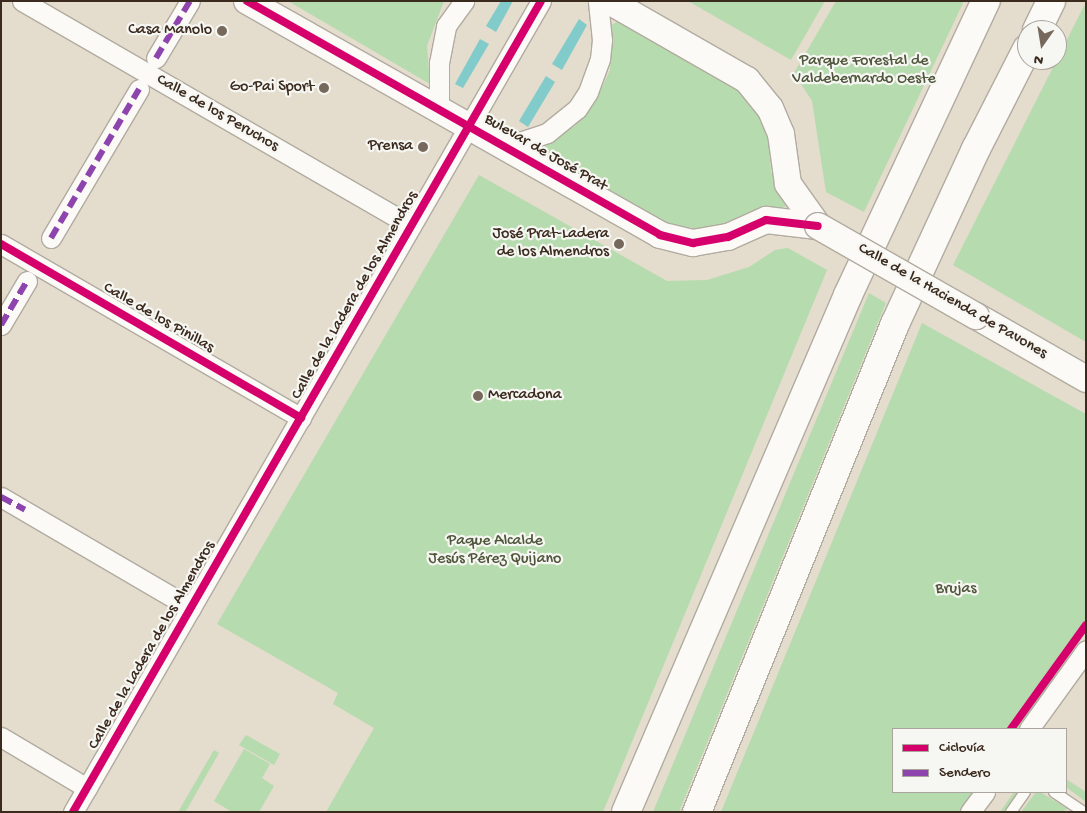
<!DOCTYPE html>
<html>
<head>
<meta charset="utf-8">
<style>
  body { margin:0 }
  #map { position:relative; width:1087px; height:813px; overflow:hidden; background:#e4dccc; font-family:"Gochi Hand",sans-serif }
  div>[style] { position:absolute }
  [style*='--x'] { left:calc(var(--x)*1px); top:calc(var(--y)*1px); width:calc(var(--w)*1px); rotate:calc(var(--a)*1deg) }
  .green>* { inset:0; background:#b6dbae }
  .water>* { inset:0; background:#81cbcb }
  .roads { filter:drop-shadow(1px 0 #b1aba0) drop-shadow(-1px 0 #b1aba0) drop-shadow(0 1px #b1aba0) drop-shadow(0 -1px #b1aba0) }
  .lane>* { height:10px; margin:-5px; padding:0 5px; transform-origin:5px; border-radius:5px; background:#fbfaf7 }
  .street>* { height:19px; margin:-9.5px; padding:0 9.5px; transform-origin:9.5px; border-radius:9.5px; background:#fbfaf7 }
  .secondary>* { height:26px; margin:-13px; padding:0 13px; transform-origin:13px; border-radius:13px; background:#fbfaf7 }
  .highway>* { height:28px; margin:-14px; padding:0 14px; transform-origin:14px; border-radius:14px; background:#fbfaf7 }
  .bridges { filter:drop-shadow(1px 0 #b1aba0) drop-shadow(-1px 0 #b1aba0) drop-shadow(0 1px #b1aba0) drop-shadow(0 -1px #b1aba0) }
  .secondary-bridge>* { height:26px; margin:-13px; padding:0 13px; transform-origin:13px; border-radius:13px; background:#fbfaf7 }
  .quiet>* { height:6px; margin-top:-3px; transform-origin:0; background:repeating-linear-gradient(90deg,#8e44ad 0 12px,transparent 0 18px) }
  .cycleway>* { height:8px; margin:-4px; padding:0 4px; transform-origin:4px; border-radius:4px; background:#d6006c }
  .dots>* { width:14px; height:14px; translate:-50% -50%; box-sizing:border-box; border:2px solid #f6f6f2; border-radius:50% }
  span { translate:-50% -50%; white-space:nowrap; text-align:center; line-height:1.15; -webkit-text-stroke:4.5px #f6f6f2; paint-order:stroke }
  .poi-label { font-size:16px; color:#3b2a1e }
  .right { translate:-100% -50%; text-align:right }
  .left { translate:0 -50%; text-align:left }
  .park-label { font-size:16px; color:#50563c }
  .street-label { font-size:16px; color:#3b2a1e }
  .frame { position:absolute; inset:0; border:2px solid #3b2a1e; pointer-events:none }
  .legend { position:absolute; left:892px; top:728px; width:175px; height:65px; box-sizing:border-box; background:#f6f6f2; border:1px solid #aba49d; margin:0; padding:6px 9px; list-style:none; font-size:15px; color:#3b2a1e }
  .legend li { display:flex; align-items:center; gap:10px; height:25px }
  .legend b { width:25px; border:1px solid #aba49d }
  .north { position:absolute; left:1017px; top:20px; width:50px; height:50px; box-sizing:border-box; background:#f6f6f2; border:1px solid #aba49d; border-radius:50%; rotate:193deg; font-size:14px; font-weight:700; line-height:20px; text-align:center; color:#3b2a1e }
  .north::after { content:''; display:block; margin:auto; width:18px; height:22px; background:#76685b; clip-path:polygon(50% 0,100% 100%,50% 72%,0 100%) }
</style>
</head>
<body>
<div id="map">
  <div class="green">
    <i style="clip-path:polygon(288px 1px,444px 1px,427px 46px,430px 84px)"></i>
    <i style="clip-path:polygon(688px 1px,825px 1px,791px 60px)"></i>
    <i style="clip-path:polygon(836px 1px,964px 1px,864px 212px,826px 192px,812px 101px,794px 73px)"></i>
    <i style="clip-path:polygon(1086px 2px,1086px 342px,953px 265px)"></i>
    <i style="clip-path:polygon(618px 21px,739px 90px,767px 124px,771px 171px,786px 207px,762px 207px,710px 229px,665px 226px,541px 154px,541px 146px,575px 126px,598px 96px,610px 70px,612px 25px)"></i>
    <i style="clip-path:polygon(479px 175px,667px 281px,707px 280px,749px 267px,775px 250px,788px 248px,827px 270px,603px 812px,326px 812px,374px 728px,333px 704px,338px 693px,217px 624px)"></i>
    <i style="clip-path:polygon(869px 293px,886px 303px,679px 812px,653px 812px)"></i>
    <i style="clip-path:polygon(922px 323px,1086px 414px,1086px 626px,1021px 729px,893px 729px,893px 792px,977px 792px,963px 812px,721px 812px)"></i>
    <i style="clip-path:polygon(246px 735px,280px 754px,274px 765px,239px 745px)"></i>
    <i style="clip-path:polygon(244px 749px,270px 764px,262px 778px,274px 786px,259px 812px,232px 812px,214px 801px)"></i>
    <i style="clip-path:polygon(214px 750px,219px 753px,186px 811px,178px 812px)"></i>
    <i style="clip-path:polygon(1066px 779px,1086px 792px,1086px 802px,1066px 787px)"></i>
    <i style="clip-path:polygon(1014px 792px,1019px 792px,1006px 812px,1000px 812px)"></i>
    <i style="clip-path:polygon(1036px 792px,1040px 792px,1068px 809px,1060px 812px,1021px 812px)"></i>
  </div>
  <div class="water">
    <i style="clip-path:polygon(501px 1px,513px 1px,496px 32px,486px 26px)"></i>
    <i style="clip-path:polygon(579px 19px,587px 25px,562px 70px,552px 64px)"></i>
    <i style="clip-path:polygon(480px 39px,489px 44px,463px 88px,455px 84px)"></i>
    <i style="clip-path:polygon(546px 76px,555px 82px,528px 127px,519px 121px)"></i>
  </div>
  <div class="roads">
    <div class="lane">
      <i style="--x:1054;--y:792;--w:36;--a:34"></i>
      <i style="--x:1011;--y:812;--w:24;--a:-55"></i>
    </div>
    <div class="street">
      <i style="--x:22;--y:1;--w:449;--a:30"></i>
      <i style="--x:156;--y:58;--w:66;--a:-59.2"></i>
      <i style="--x:439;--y:110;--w:47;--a:-90"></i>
      <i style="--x:439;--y:63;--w:38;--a:-79"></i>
      <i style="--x:446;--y:26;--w:31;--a:-54"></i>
      <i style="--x:504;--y:147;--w:45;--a:-18"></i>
      <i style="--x:547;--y:133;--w:38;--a:-39"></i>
      <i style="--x:577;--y:109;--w:20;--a:-57"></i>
      <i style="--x:588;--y:92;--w:35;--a:-70"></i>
      <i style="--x:600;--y:59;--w:19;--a:-84"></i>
      <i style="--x:602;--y:40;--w:39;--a:-96"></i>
      <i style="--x:51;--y:238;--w:173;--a:-59.4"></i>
      <i style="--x:1;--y:244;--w:347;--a:30.1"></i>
      <i style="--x:1;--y:325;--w:51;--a:-59.4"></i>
      <i style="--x:1;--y:497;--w:220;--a:30.3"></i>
      <i style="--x:1029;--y:729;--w:97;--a:-54.2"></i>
      <i style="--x:1;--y:737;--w:100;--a:30.7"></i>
      <i style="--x:73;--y:812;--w:936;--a:-60.01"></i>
      <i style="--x:970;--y:812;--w:25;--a:-53"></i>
    </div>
    <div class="secondary">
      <i style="--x:247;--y:1;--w:475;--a:29.5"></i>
      <i style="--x:660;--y:235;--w:34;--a:14"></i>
      <i style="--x:693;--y:243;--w:36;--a:-10"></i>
      <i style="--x:728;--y:237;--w:42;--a:-24.1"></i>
      <i style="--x:766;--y:220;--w:52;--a:6.6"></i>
      <i style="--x:609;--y:1;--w:159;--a:29.8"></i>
      <i style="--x:747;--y:80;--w:36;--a:51"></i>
      <i style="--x:770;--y:108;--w:28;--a:67"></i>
      <i style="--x:781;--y:134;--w:50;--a:82"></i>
      <i style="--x:788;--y:184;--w:52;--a:54.5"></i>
      <i style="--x:976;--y:316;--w:127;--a:29.8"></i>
    </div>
    <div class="highway">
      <i style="--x:1037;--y:30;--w:32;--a:-64"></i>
      <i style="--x:626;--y:812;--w:563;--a:-66.76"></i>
      <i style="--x:848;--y:295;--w:325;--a:-64.9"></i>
      <i style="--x:697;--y:812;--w:527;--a:-67.92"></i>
      <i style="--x:895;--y:324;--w:193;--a:-65.2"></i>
      <i style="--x:976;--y:149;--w:112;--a:-63"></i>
    </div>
  </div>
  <div class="bridges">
    <div class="secondary-bridge">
      <i style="--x:818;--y:226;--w:182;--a:29.7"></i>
    </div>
  </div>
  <div class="quiet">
    <i style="--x:156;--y:58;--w:66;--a:-59.2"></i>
    <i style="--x:51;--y:238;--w:173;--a:-59.4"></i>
    <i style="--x:1;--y:325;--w:51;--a:-59.4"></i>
    <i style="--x:1;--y:497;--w:27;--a:28"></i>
  </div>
  <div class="cycleway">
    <i style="--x:247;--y:1;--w:475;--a:29.5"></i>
    <i style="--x:660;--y:235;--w:34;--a:14"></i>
    <i style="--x:693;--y:243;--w:36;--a:-10"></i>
    <i style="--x:728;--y:237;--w:42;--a:-24.1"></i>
    <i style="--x:766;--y:220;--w:52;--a:6.6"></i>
    <i style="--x:1;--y:244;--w:347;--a:30.1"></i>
    <i style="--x:1011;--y:729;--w:128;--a:-54.2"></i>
    <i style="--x:73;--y:812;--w:936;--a:-60.01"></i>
  </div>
  <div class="dots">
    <i style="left:222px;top:31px;background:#76685b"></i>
    <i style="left:324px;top:88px;background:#76685b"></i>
    <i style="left:423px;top:147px;background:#76685b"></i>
    <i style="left:619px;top:244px;background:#76685b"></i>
    <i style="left:478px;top:396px;background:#76685b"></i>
  </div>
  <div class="poi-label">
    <span class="right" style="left:212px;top:31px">Casa Manolo</span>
    <span class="right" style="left:314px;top:88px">Go-Pai Sport</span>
    <span class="right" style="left:413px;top:147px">Prensa</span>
    <span class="right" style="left:609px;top:244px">José Prat-Ladera<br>de los Almendros</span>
    <span class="left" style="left:488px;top:396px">Mercadona</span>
  </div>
  <div class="park-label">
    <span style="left:864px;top:71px">Parque Forestal de<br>Valdebernardo Oeste</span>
    <span style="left:495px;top:551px">Paque Alcalde<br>Jesús Pérez Quijano</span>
    <span style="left:956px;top:590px">Brujas</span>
  </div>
  <div class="street-label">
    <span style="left:217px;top:114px;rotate:30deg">Calle de los Peruchos</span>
    <span style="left:545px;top:154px;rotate:30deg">Bulevar de José Prat</span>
    <span style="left:356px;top:296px;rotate:-60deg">Calle de la Ladera de los Almendros</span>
    <span style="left:952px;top:302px;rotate:30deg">Calle de la Hacienda de Pavones</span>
    <span style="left:158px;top:319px;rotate:30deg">Calle de los Pinillas</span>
    <span style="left:153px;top:646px;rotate:-60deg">Calle de la Ladera de los Almendros</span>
  </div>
  <div class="frame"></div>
  <ul class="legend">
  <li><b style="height:6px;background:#d6006c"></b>Ciclovía</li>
  <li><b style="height:6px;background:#8e44ad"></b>Sendero</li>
  </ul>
  <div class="north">N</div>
</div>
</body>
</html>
